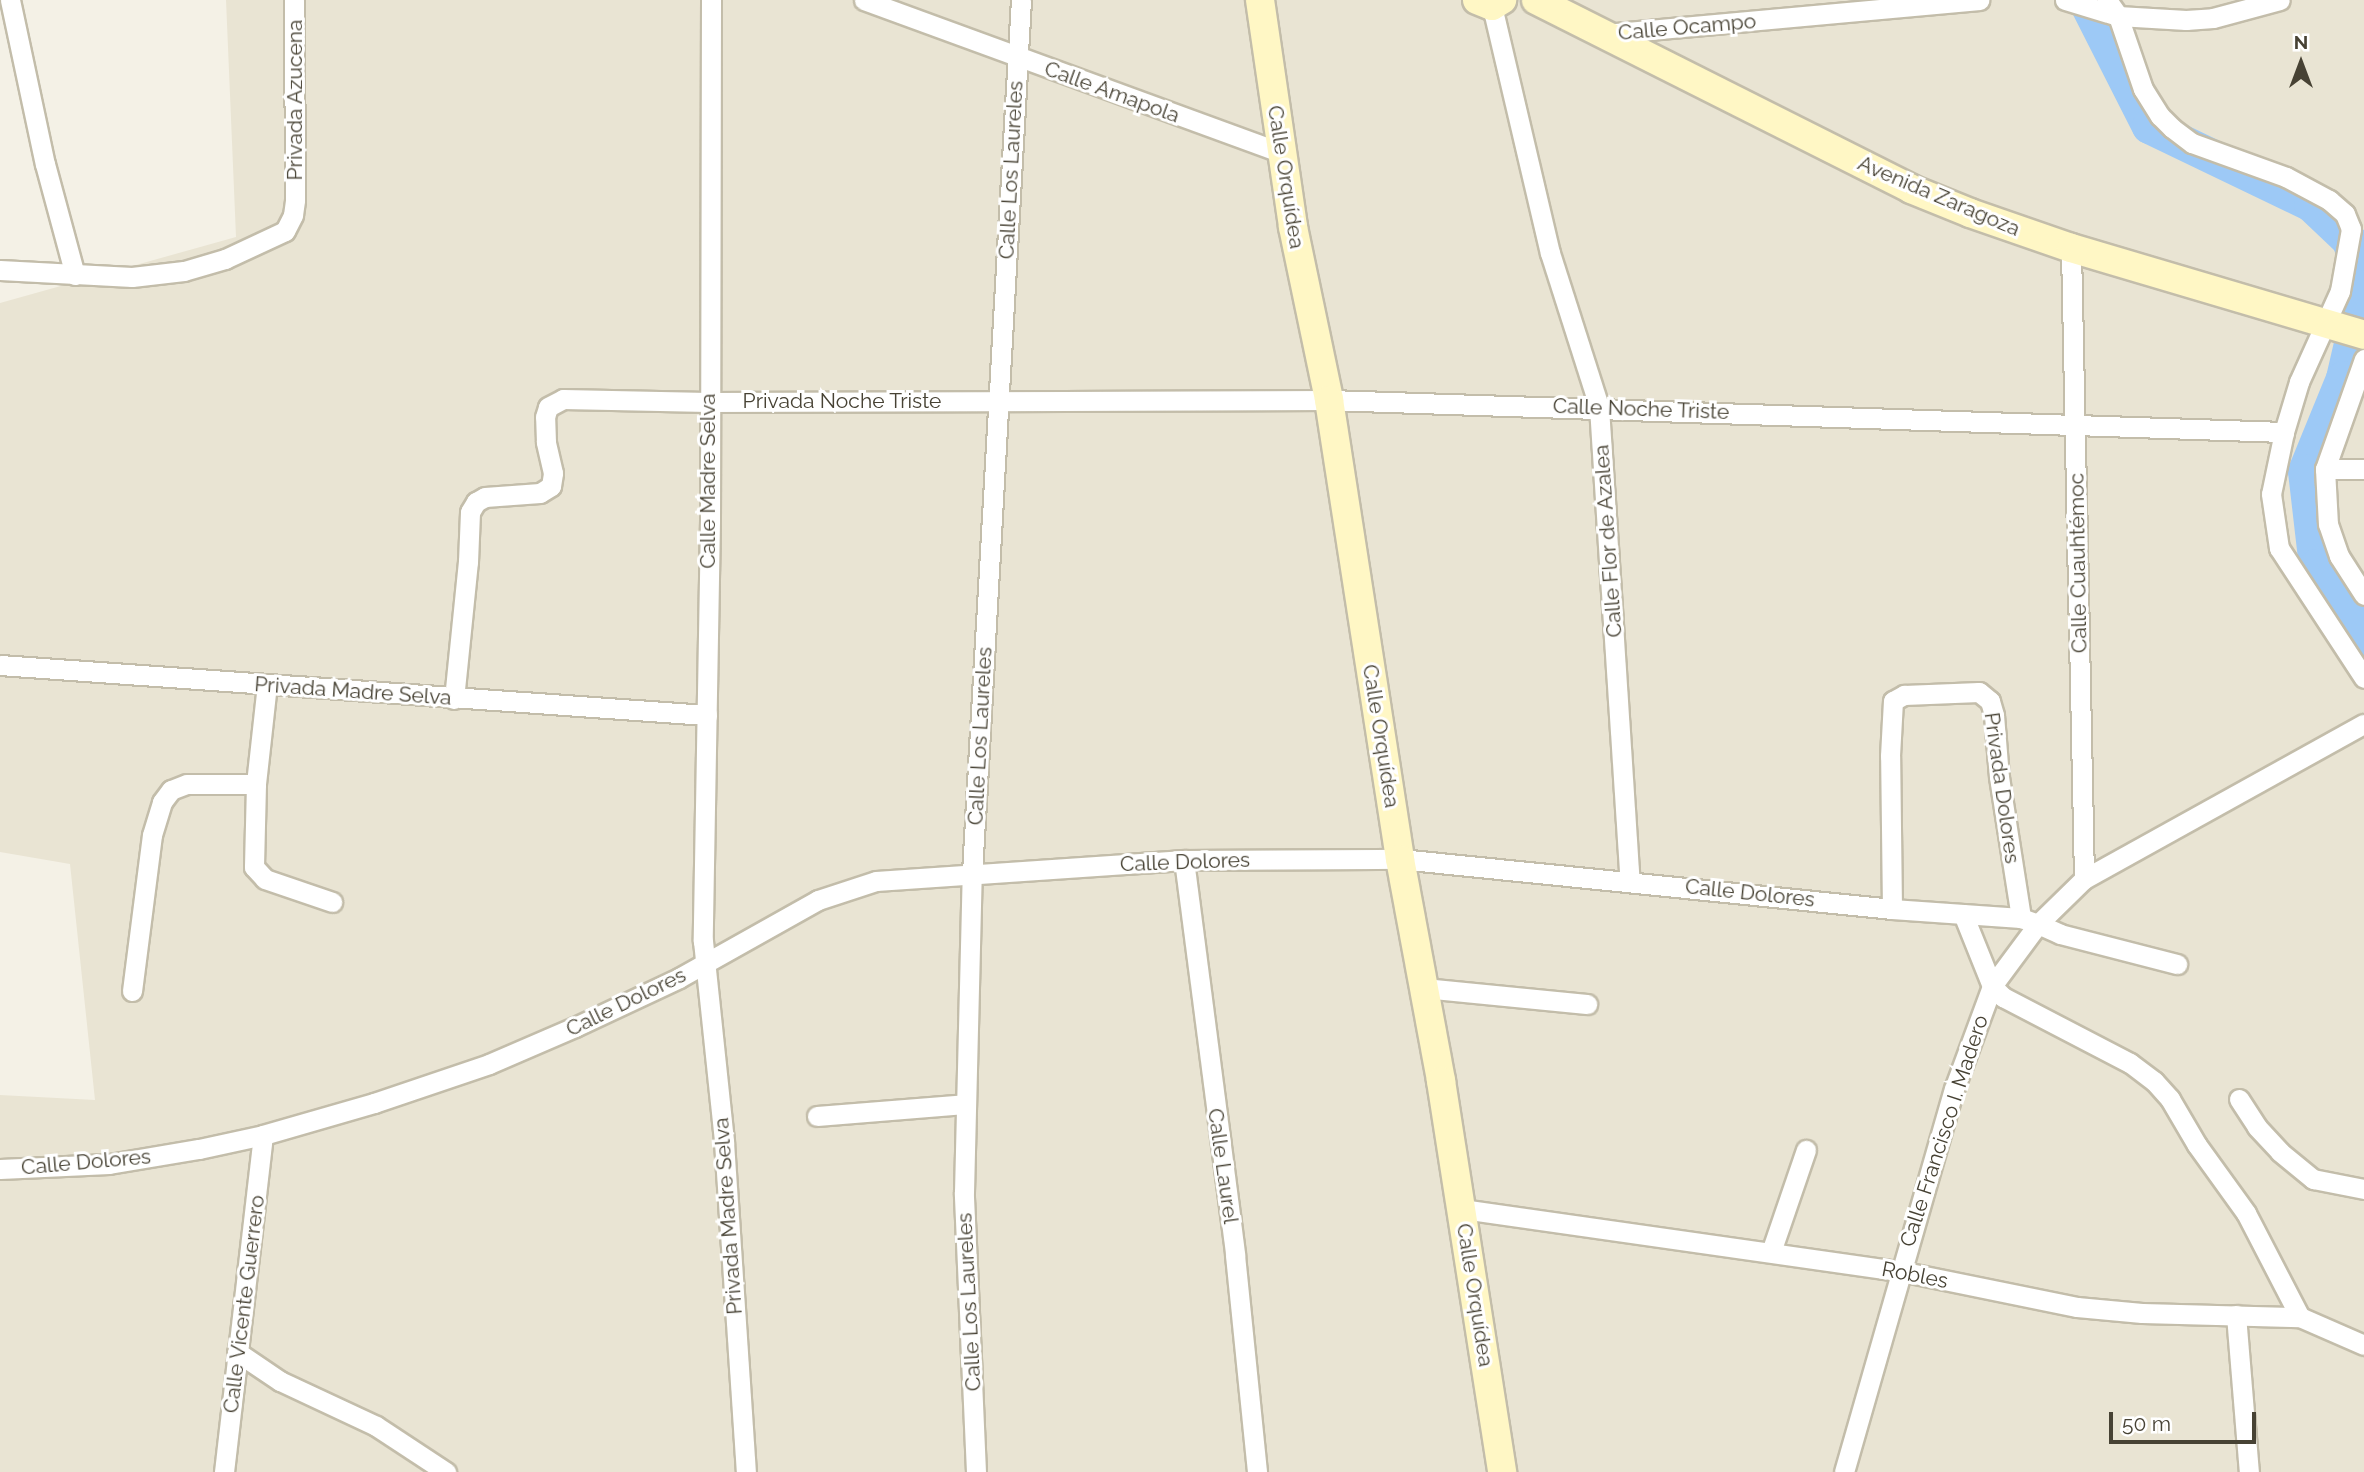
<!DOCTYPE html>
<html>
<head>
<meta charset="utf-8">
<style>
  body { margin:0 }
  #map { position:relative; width:2364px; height:1472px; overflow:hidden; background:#f4f1e6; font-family:Raleway,sans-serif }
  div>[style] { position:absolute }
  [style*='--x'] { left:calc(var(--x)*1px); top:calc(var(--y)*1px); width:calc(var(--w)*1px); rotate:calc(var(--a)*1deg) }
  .residential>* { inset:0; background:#e9e4d3 }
  .river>* { height:35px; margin:-17.5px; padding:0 17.5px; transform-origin:17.5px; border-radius:17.5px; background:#9dc9f6 }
  .roads { filter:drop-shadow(2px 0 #c3bdaa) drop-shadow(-2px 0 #c3bdaa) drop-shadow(0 2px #c3bdaa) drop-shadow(0 -2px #c3bdaa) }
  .street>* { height:19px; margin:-9.5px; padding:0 9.5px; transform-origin:9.5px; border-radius:9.5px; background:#fff }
  .secondary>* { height:28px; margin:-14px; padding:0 14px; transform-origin:14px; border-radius:14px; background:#fff7c5 }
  span { translate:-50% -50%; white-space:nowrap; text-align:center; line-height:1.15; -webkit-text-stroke:6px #fff; paint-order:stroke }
  .street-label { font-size:21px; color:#474234 }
  .north { position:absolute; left:2266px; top:28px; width:70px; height:70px; -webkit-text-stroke:5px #fff; paint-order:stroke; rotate:0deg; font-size:19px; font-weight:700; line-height:28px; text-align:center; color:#474234 }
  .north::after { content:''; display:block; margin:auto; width:24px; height:32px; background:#474234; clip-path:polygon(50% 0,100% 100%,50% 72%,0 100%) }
  .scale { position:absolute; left:2109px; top:1412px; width:147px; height:32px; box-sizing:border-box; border:4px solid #474234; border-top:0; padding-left:9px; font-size:21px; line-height:24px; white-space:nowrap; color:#474234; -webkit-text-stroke:5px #fff; paint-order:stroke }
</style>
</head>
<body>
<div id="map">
  <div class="residential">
    <i style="clip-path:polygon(226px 0,2364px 0,2364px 1472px,0 1472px,0 1095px,95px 1100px,70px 864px,0 852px,0 303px,236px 237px)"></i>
  </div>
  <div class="river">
    <i style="--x:2085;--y:0;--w:141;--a:63.1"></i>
    <i style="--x:2149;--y:126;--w:180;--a:25.7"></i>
    <i style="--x:2311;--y:204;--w:52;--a:43.5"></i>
    <i style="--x:2349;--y:240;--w:49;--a:72.3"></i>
    <i style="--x:2364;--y:287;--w:93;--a:103"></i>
    <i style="--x:2343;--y:378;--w:100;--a:112.2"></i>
    <i style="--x:2305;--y:471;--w:96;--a:83.4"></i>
    <i style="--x:2316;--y:566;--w:87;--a:56.7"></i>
  </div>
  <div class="roads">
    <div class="street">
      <i style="--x:10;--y:0;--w:168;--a:78"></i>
      <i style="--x:45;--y:164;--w:115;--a:74.9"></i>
      <i style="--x:711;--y:0;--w:521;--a:90.11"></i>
      <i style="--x:710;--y:521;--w:420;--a:91"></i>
      <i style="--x:703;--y:941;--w:202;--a:84"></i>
      <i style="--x:724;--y:1142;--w:331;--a:86.2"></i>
      <i style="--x:864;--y:0;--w:445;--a:20.1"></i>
      <i style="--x:2065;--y:0;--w:55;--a:16.8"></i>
      <i style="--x:2118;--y:16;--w:68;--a:3.4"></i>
      <i style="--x:2186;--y:20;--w:27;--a:-4"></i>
      <i style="--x:2213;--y:18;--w:69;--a:-15"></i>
      <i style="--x:2107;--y:0;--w:19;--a:55"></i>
      <i style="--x:2118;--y:16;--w:77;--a:71.1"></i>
      <i style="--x:2143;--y:89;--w:32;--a:58"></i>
      <i style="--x:2160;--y:116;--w:17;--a:45"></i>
      <i style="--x:2172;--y:128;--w:25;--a:37"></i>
      <i style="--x:2192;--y:143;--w:100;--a:19.9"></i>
      <i style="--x:2286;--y:177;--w:49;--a:28.1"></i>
      <i style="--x:2329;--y:200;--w:21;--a:41"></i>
      <i style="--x:2345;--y:214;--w:16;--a:68"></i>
      <i style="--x:2351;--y:229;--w:63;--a:100.1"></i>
      <i style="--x:2340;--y:291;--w:100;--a:114.3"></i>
      <i style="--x:2299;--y:382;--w:52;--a:106.7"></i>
      <i style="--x:2284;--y:432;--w:63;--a:101.8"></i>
      <i style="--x:2271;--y:494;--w:55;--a:81.6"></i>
      <i style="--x:2279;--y:548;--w:155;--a:56.8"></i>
      <i style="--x:1492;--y:6;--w:254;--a:76.8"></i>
      <i style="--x:1550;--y:253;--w:162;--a:72.3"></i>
      <i style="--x:1599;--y:407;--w:474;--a:86.3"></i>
      <i style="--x:1605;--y:34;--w:376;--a:-5.2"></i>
      <i style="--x:2071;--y:248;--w:631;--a:88.82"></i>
      <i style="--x:0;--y:270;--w:132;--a:3"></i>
      <i style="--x:132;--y:277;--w:52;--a:-6.6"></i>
      <i style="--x:184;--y:271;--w:43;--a:-16.3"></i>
      <i style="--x:225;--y:259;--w:66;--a:-25"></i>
      <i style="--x:285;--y:231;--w:18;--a:-63"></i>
      <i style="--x:293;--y:215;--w:15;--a:-82"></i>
      <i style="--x:295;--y:200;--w:200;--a:-90.3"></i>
      <i style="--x:2364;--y:359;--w:117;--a:109.5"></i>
      <i style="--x:2325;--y:469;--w:55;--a:86.9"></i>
      <i style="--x:2328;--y:524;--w:34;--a:71"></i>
      <i style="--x:2339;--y:556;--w:46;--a:57.3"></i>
      <i style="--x:2325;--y:469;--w:39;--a:0"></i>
      <i style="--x:0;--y:665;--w:709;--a:4.05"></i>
      <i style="--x:267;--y:684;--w:101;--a:96.3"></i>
      <i style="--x:256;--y:784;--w:83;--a:91.4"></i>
      <i style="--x:254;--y:867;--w:16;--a:47"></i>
      <i style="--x:265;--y:879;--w:71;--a:18.9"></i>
      <i style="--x:454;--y:699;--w:138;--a:-84.2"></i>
      <i style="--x:468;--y:562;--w:50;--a:-87.7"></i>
      <i style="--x:470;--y:512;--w:12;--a:-59"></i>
      <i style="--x:476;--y:502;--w:10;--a:-29"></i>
      <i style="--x:485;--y:497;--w:55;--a:-4.2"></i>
      <i style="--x:540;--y:493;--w:13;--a:-32"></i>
      <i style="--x:551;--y:486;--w:13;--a:-81"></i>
      <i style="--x:553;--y:473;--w:32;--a:-103"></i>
      <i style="--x:546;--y:442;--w:25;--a:-92"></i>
      <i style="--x:545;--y:417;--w:10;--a:-73"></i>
      <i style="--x:548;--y:407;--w:17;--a:-28"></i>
      <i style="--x:563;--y:399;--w:145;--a:1.2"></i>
      <i style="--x:708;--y:402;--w:621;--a:-0.18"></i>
      <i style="--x:1329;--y:400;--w:956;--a:1.92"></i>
      <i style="--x:1184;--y:860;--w:398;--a:82.6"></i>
      <i style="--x:1235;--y:1255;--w:218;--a:84.2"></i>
      <i style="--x:1892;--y:909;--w:153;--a:-90.7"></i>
      <i style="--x:1890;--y:756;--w:55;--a:-86.9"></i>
      <i style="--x:1893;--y:701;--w:13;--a:-29"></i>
      <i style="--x:1904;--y:695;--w:75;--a:-2.3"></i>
      <i style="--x:1979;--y:692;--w:14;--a:39"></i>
      <i style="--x:1990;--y:701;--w:15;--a:74"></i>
      <i style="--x:1994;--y:715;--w:62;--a:85.4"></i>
      <i style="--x:1999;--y:777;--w:143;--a:81.1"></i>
      <i style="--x:1963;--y:914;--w:78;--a:68.1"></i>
      <i style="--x:1992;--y:986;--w:16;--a:45"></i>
      <i style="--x:2003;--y:997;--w:143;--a:27.5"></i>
      <i style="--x:2130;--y:1063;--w:30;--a:37"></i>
      <i style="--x:2154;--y:1081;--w:24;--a:48"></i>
      <i style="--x:2170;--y:1099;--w:53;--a:59.6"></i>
      <i style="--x:2197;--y:1145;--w:84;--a:54.2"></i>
      <i style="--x:2246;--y:1213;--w:117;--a:62.6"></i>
      <i style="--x:1423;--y:988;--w:165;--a:5.6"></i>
      <i style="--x:132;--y:991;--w:157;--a:-82.7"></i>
      <i style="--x:152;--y:835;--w:34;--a:-73"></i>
      <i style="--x:162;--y:802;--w:15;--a:-53"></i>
      <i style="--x:171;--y:790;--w:17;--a:-21"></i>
      <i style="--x:187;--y:784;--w:69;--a:0"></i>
      <i style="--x:2239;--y:1099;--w:33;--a:57"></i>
      <i style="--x:2257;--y:1127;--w:34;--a:47"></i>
      <i style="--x:2280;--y:1152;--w:43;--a:39.3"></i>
      <i style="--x:2313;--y:1179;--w:52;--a:11.1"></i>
      <i style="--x:817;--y:1116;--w:148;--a:-4.6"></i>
      <i style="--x:0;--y:1169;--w:109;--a:-2.6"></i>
      <i style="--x:109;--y:1164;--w:91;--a:-9.5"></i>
      <i style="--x:199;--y:1149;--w:66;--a:-12.3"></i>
      <i style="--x:263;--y:1135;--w:116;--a:-16.1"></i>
      <i style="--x:374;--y:1103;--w:121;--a:-18.7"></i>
      <i style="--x:489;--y:1064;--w:94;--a:-23.3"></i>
      <i style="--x:575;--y:1027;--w:115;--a:-25.2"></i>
      <i style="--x:679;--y:978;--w:159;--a:-29.3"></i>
      <i style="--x:818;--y:900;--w:61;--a:-18.1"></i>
      <i style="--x:876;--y:881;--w:309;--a:-3.9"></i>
      <i style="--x:1184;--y:860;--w:216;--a:-0.3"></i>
      <i style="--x:1400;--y:859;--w:495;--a:5.8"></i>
      <i style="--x:1892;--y:909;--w:129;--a:4"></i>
      <i style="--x:2021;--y:918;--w:18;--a:19"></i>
      <i style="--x:2038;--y:924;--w:64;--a:-44.4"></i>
      <i style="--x:2084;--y:879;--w:320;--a:-29"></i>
      <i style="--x:1462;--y:1209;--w:442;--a:8.1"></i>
      <i style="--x:1900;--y:1271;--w:181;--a:11.5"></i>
      <i style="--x:2077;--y:1307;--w:65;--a:5.3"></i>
      <i style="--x:2142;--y:1313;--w:158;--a:1.5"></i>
      <i style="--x:2300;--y:1317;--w:70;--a:23.6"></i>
      <i style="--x:1771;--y:1252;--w:108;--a:-71.1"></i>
      <i style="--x:2236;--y:1315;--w:158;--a:85.3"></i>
      <i style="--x:237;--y:1352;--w:52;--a:34"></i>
      <i style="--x:280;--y:1381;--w:106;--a:25.1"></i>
      <i style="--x:376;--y:1426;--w:84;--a:33.3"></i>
      <i style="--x:224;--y:1472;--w:339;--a:-83.4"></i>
      <i style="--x:976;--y:1472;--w:280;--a:-92.5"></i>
      <i style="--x:964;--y:1192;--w:319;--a:-88.6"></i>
      <i style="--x:972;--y:873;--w:874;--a:-86.79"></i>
      <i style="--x:1844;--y:1472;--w:398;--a:-74"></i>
      <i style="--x:1954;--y:1089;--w:110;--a:-69.7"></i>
      <i style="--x:1992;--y:986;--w:77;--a:-53.4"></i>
      <i style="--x:2038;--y:924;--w:24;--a:24"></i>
      <i style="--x:2060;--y:934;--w:121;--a:14.4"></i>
    </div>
    <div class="secondary">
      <i style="--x:1260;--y:0;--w:229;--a:81.7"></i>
      <i style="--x:1293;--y:227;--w:177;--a:78.2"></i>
      <i style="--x:1329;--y:400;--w:464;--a:81.2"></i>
      <i style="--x:1400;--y:859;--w:226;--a:79.5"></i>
      <i style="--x:1441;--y:1081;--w:396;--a:81.1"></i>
      <i style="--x:1477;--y:0;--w:16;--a:22"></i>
      <i style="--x:1492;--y:6;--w:12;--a:-31"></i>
      <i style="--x:1536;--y:0;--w:420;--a:26.7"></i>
      <i style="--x:1911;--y:189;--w:64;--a:22.1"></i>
      <i style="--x:1970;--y:213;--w:107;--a:19.1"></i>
      <i style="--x:2071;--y:248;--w:306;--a:16.5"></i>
    </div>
  </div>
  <div class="street-label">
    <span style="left:1687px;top:27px;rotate:-5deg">Calle Ocampo</span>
    <span style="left:1112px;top:92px;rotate:20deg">Calle Amapola</span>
    <span style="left:295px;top:100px;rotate:-90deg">Privada Azucena</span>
    <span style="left:1011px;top:170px;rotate:-87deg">Calle Los Laureles</span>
    <span style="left:1286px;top:177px;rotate:81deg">Calle Orquídea</span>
    <span style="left:1939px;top:196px;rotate:23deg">Avenida Zaragoza</span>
    <span style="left:842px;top:401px">Privada Noche Triste</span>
    <span style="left:1641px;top:409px;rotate:2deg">Calle Noche Triste</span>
    <span style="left:708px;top:481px;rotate:-90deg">Calle Madre Selva</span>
    <span style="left:1608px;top:541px;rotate:-94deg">Calle Flor de Azalea</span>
    <span style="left:2078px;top:563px;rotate:-91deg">Calle Cuauhtémoc</span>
    <span style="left:353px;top:691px;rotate:4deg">Privada Madre Selva</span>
    <span style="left:980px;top:736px;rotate:-87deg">Calle Los Laureles</span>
    <span style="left:1381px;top:736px;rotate:81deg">Calle Orquídea</span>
    <span style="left:2002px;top:788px;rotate:82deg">Privada Dolores</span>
    <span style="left:1185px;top:862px;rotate:-2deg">Calle Dolores</span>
    <span style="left:1750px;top:893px;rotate:6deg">Calle Dolores</span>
    <span style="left:626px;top:1002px;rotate:-26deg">Calle Dolores</span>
    <span style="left:1944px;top:1131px;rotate:-72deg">Calle Francisco I. Madero</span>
    <span style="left:86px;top:1162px;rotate:-5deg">Calle Dolores</span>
    <span style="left:1223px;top:1166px;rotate:82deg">Calle Laurel</span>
    <span style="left:728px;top:1216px;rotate:-94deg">Privada Madre Selva</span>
    <span style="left:1915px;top:1275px;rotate:11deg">Robles</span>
    <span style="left:1475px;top:1295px;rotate:81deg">Calle Orquídea</span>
    <span style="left:969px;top:1302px;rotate:-93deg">Calle Los Laureles</span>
    <span style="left:244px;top:1304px;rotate:-83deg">Calle Vicente Guerrero</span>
  </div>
  <div class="north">N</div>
  <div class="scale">50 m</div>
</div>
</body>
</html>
